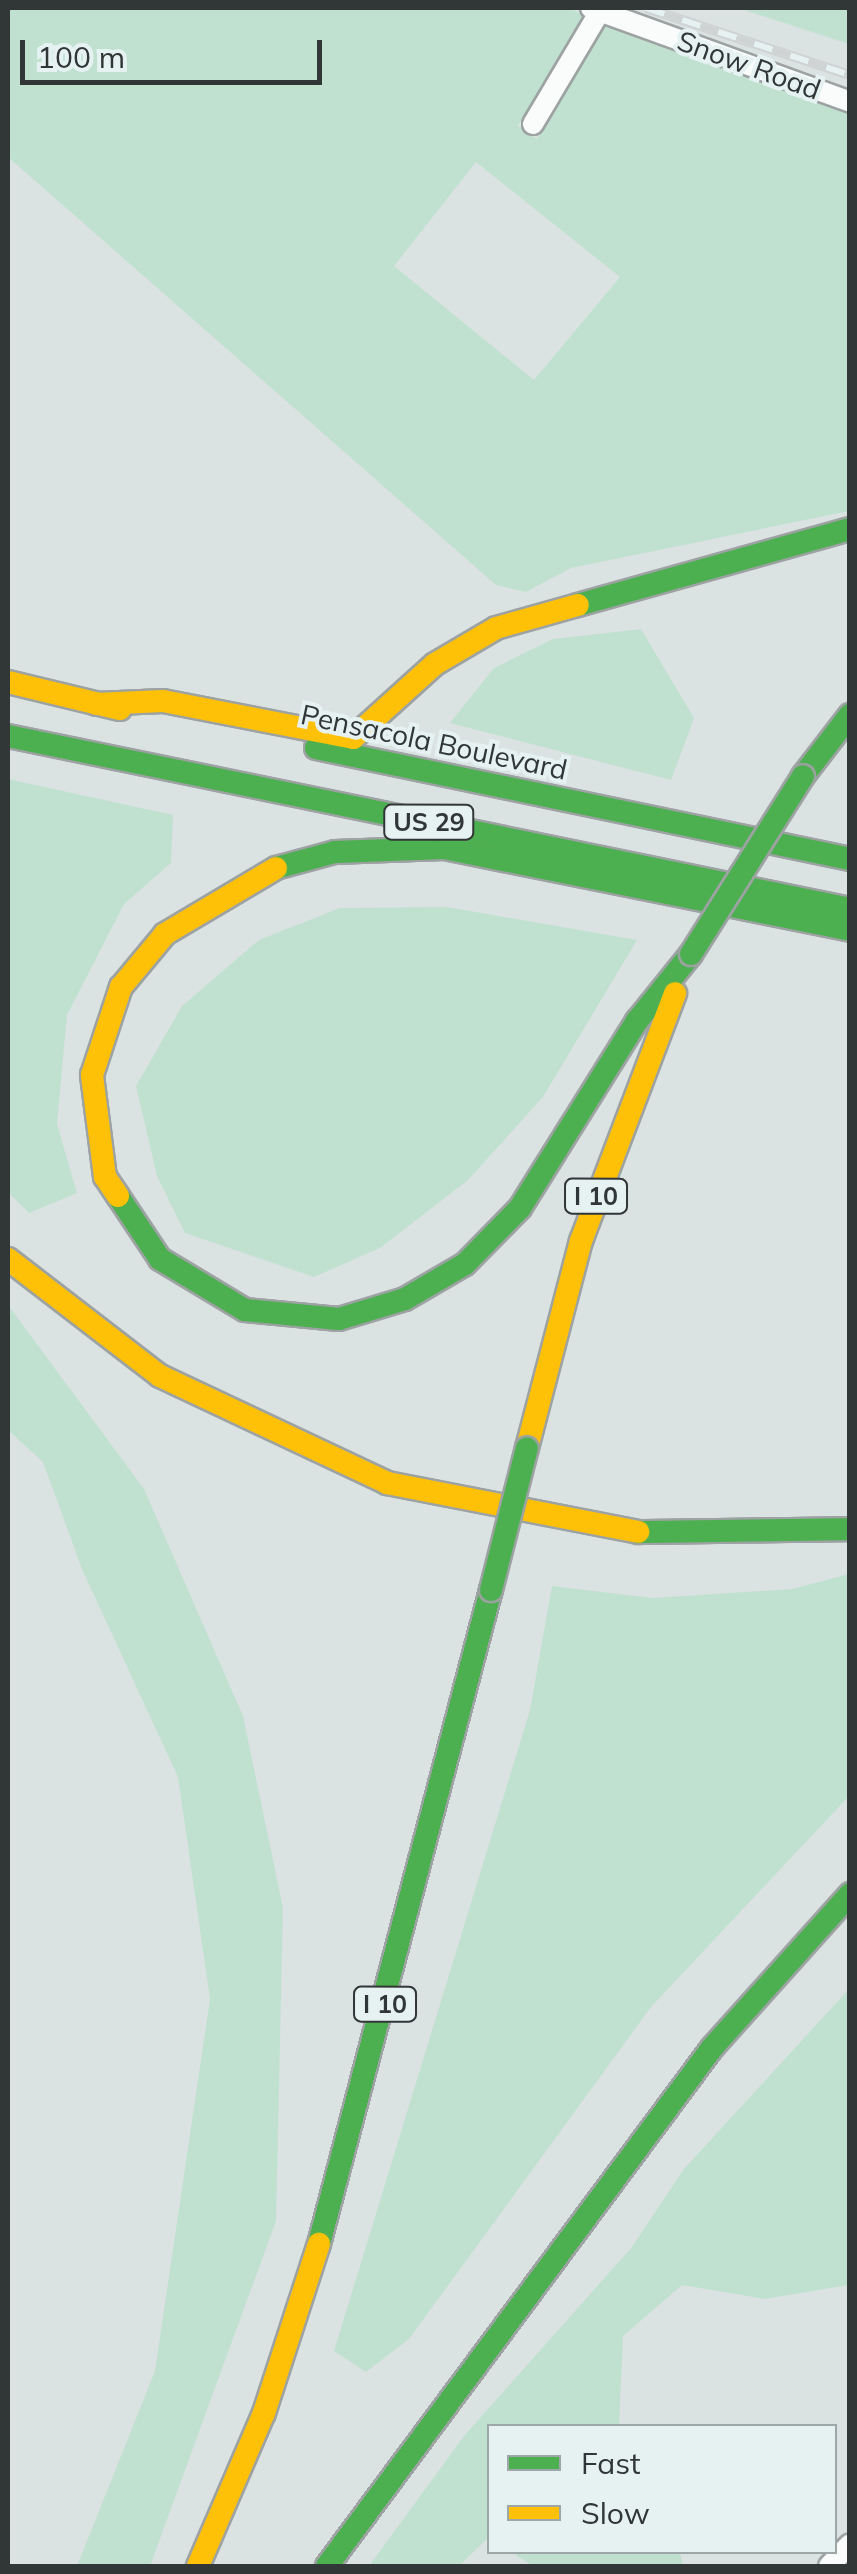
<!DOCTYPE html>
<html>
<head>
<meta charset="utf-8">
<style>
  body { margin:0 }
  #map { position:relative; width:857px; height:2574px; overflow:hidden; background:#dbe2e2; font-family:Mulish,sans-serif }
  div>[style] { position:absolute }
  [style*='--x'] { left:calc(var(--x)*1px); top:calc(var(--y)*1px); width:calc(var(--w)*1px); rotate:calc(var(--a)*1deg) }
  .green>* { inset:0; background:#c1e1d0 }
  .roads { filter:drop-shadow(2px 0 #9da2a2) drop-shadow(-2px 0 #9da2a2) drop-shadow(0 2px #9da2a2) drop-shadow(0 -2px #9da2a2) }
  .street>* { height:20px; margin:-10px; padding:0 10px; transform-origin:10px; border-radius:10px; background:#fafbfb }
  .fast>* { height:22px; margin:-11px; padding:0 11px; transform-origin:11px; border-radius:11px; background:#4caf50 }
  .slow>* { height:22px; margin:-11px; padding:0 11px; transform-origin:11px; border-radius:11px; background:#ffc107 }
  .rail>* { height:10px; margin-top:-5px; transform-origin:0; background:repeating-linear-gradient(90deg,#e6f2f2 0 19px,#d0d3d3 0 38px); box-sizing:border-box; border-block:2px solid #d0d3d3 }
  .bridges { filter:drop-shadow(2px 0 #9da2a2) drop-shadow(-2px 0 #9da2a2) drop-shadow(0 2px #9da2a2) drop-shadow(0 -2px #9da2a2) }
  .fast-bridge>* { height:22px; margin:-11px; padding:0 11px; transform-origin:11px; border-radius:11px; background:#4caf50 }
  span { translate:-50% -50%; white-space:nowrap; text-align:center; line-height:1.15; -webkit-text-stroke:8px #e6f2f2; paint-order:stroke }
  .shield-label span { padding:2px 8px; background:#e6f2f2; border:2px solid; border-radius:8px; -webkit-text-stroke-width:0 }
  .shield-label { font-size:25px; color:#313636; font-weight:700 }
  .street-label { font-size:28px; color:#313636 }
  .frame { position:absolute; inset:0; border:10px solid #313636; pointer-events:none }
  .legend { position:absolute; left:487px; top:2424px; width:350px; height:130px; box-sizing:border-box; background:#e6f2f2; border:2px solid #9ea7a7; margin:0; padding:12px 18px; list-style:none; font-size:30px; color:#313636 }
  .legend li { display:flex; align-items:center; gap:20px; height:50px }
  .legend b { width:50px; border:2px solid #9ea7a7 }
  .scale { position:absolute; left:20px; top:40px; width:302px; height:45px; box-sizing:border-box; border:5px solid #313636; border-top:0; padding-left:12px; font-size:30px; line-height:35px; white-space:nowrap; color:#313636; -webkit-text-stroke:8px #e6f2f2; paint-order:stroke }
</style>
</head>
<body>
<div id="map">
  <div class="green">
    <i style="clip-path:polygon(evenodd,8px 8px,566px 8px,585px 14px,518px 126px,537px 139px,608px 21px,849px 101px,849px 511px,571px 568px,526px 592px,496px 585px,8px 157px,8px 8px,476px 162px,620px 277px,534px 380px,394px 266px,476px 162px)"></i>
    <i style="clip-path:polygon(738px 8px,849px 8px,849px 44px)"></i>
    <i style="clip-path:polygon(641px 629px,694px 718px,671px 780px,450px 723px,494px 668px,553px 639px)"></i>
    <i style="clip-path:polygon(8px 779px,173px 815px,171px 863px,124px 904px,67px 1015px,57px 1124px,77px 1193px,29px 1213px,8px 1192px)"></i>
    <i style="clip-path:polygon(447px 907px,637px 940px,543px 1097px,468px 1180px,380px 1248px,314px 1277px,185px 1233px,157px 1176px,136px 1086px,182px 1006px,259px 940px,340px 908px)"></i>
    <i style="clip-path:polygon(8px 1305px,144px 1489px,243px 1716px,283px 1908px,276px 2221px,150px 2566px,77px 2566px,155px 2371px,210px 1999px,178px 1777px,82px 1569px,43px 1462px,8px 1430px)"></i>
    <i style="clip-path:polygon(849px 1574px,849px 1796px,651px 2007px,409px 2339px,366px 2372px,334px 2351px,530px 1710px,552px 1586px,653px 1598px,792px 1589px)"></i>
    <i style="clip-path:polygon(849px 1989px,849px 2285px,765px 2299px,682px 2285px,623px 2336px,619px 2426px,490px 2426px,489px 2537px,459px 2566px,369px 2566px,464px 2436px,632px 2247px,684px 2169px)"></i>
    <i style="clip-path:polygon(511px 2552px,680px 2552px,683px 2566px,533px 2566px)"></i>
  </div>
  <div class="roads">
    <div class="street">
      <i style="--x:591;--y:8;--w:276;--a:19.9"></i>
      <i style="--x:533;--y:124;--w:131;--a:-59.3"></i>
      <i style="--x:829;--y:2566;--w:30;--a:-46"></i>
    </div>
    <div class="fast">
      <i style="--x:578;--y:605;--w:282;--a:-15.6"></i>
      <i style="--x:8;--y:736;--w:860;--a:11.61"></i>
      <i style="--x:316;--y:748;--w:545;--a:11.74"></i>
      <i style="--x:803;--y:776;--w:77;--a:-52.4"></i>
      <i style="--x:276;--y:868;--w:61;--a:-15.2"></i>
      <i style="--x:335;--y:852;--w:109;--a:-2.1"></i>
      <i style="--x:444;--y:848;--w:414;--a:11.4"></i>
      <i style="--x:118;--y:1196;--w:76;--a:56.3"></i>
      <i style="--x:160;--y:1259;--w:99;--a:31"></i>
      <i style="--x:245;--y:1310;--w:94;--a:5.5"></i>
      <i style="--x:339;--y:1319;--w:69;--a:-16.9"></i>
      <i style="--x:405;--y:1299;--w:69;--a:-30.3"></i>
      <i style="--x:465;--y:1264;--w:78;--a:-45.5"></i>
      <i style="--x:520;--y:1208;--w:221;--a:-58"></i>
      <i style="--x:637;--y:1021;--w:86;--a:-51.1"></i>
      <i style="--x:638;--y:1532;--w:212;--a:-0.8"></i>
      <i style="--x:319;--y:2244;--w:676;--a:-75.27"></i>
      <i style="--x:327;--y:2566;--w:645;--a:-53.38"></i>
      <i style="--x:712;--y:2048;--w:207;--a:-48.1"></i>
    </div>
    <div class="slow">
      <i style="--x:8;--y:682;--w:115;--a:13.6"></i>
      <i style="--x:96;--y:704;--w:67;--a:-2.6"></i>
      <i style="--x:163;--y:701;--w:194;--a:11"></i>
      <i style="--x:353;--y:738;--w:110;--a:-42.1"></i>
      <i style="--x:435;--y:664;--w:71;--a:-30.5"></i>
      <i style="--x:496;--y:628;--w:85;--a:-15.7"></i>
      <i style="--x:118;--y:1196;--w:23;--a:-124"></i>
      <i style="--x:105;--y:1177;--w:103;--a:-97.3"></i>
      <i style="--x:92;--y:1075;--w:93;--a:-71.8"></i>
      <i style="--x:121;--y:987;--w:69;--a:-50.3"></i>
      <i style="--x:165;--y:934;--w:129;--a:-30.7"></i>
      <i style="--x:8;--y:1259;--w:192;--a:37.6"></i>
      <i style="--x:160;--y:1376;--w:251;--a:25.2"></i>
      <i style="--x:387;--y:1483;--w:256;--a:11"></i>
      <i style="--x:527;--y:1448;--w:214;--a:-75.4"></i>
      <i style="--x:581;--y:1241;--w:265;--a:-69.2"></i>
      <i style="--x:198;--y:2566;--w:167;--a:-66.7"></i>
      <i style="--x:264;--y:2413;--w:178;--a:-72"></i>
    </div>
  </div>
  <div class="rail">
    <i style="--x:646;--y:8;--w:215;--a:18.2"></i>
  </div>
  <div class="bridges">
    <div class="fast-bridge">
      <i style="--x:691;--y:954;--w:210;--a:-57.8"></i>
      <i style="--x:491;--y:1590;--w:146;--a:-75.8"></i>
    </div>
  </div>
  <div class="shield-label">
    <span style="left:429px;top:822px">US 29</span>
    <span style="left:596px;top:1196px">I 10</span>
    <span style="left:385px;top:2004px">I 10</span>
  </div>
  <div class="street-label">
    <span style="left:749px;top:65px;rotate:20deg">Snow Road</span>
    <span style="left:434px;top:742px;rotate:12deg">Pensacola Boulevard</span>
  </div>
  <div class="frame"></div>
  <ul class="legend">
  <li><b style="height:12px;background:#4caf50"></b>Fast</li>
  <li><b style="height:12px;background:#ffc107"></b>Slow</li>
  </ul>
  <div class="scale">100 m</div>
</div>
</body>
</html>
